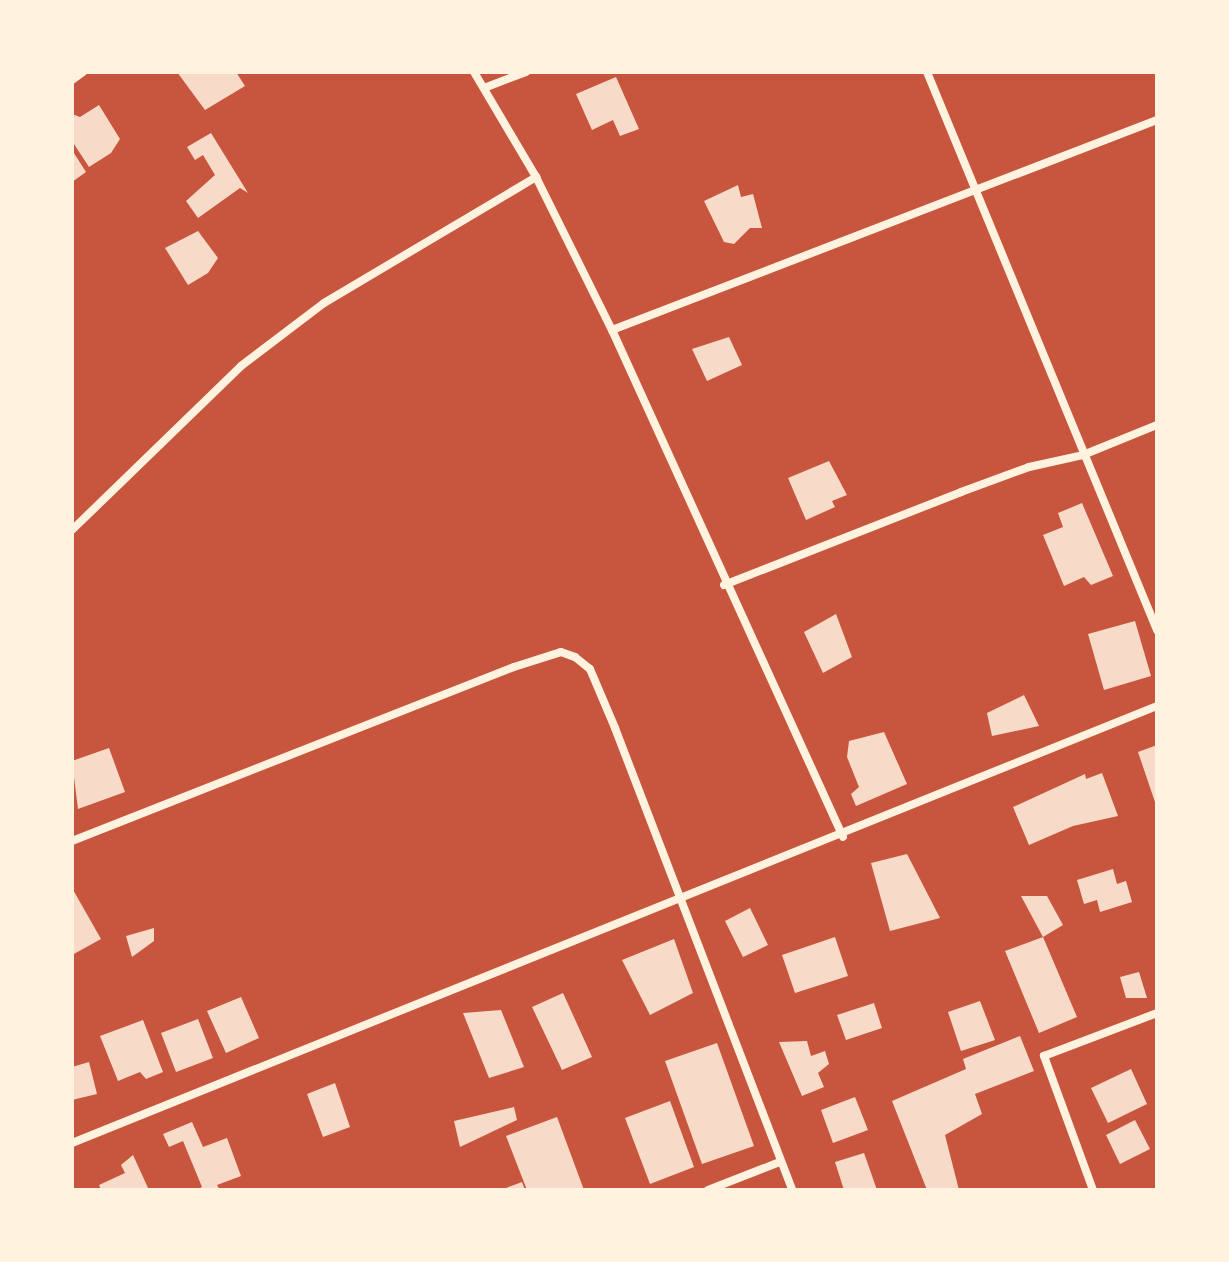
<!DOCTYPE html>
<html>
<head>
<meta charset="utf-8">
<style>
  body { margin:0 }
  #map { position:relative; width:1229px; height:1262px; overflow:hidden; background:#c8553d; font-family:"Public Sans",sans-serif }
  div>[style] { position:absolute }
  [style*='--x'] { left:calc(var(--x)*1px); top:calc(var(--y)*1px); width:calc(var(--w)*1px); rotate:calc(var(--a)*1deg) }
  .building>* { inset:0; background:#f7dbc8 }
  .minor>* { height:8px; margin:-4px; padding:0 4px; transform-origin:4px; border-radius:4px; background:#fff3e0 }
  span { translate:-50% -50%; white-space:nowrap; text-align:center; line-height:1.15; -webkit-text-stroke:8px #fff3e0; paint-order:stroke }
  .frame { position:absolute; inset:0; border:74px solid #fff3e0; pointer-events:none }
</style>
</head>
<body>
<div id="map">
  <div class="building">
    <i style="clip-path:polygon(177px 72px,236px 72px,245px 86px,205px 110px)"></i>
    <i style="clip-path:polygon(616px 77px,639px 129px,620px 136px,613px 120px,592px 130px,576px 94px)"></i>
    <i style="clip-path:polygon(99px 105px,120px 139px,111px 153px,89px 167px,72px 141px,72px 114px,80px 117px)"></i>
    <i style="clip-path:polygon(211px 133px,248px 193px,240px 188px,198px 218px,186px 201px,215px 175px,203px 155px,195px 160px,187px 147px)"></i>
    <i style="clip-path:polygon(72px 150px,86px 172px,72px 182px)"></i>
    <i style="clip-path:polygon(738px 185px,741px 197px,753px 194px,762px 228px,750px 228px,734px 244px,724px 242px,704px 201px)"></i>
    <i style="clip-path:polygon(198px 231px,218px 258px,208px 273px,188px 285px,165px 248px)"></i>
    <i style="clip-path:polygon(729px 337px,742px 365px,707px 381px,692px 349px)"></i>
    <i style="clip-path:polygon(829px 461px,847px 495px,832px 501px,835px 507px,806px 520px,788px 478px)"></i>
    <i style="clip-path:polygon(1082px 503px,1113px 576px,1091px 585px,1084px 577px,1064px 586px,1043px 535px,1063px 527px,1058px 513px)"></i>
    <i style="clip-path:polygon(836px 614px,852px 657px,823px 673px,804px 632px)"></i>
    <i style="clip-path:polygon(1135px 621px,1151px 676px,1104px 690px,1088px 634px)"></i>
    <i style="clip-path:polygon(1024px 695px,1039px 726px,992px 736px,987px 713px)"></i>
    <i style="clip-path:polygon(884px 732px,907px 784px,856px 806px,851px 794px,859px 787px,847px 757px,849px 741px)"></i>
    <i style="clip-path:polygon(1157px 745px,1157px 805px,1156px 805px,1138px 752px)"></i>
    <i style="clip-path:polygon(109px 748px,125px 792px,78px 809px,72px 761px)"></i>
    <i style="clip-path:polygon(1102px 773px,1118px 816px,1073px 826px,1029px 845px,1013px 807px,1085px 774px,1086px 779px)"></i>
    <i style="clip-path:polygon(907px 854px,940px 918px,890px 931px,871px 863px)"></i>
    <i style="clip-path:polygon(1113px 869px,1117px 884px,1126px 881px,1132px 902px,1100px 912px,1097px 900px,1084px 904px,1077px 880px)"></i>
    <i style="clip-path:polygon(72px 888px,101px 939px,72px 955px)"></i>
    <i style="clip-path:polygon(1021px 896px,1047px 896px,1063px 925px,1043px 937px)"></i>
    <i style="clip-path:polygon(750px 908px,768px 945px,743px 957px,725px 921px)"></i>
    <i style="clip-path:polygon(154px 928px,154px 941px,132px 957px,126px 936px)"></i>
    <i style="clip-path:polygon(835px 937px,848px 976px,795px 993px,782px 955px)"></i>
    <i style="clip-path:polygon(1043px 937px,1077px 1017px,1039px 1033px,1005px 951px)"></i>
    <i style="clip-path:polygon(674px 939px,693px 993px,650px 1015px,622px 960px)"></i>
    <i style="clip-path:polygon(1139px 972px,1147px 998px,1126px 998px,1120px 977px)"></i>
    <i style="clip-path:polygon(563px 993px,592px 1057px,562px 1070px,532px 1007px)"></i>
    <i style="clip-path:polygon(241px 997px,259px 1038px,226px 1053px,207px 1011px)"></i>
    <i style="clip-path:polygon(980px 1001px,995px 1040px,961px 1051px,948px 1012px)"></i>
    <i style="clip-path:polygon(874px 1003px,882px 1028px,846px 1040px,837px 1015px)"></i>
    <i style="clip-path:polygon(501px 1010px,524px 1067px,489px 1078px,463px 1013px)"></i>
    <i style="clip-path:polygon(198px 1019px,213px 1058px,176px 1072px,161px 1033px)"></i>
    <i style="clip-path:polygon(143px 1020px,163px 1072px,146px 1079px,140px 1072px,118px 1081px,100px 1036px)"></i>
    <i style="clip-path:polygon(1020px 1036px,1034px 1071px,975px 1094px,982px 1114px,945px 1135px,959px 1190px,927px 1190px,892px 1101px,966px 1069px,963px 1059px)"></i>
    <i style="clip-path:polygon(807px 1041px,811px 1056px,825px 1051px,829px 1064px,818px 1073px,824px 1087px,802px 1096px,779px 1042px)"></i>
    <i style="clip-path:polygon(717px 1043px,754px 1146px,702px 1164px,665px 1061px)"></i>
    <i style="clip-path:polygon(89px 1062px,97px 1094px,72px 1100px,72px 1067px)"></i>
    <i style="clip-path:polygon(1131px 1069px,1147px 1104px,1108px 1123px,1091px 1088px)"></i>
    <i style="clip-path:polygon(335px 1083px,350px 1127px,323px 1137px,307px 1094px)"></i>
    <i style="clip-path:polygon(855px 1097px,868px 1130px,833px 1143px,821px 1110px)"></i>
    <i style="clip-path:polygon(670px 1101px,694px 1167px,650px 1184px,625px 1118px)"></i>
    <i style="clip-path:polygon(514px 1107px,517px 1120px,460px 1147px,454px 1121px)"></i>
    <i style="clip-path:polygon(557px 1117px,584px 1190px,527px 1190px,506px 1136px)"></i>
    <i style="clip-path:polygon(1135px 1120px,1150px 1149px,1120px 1164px,1106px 1135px)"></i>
    <i style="clip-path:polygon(192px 1122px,203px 1147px,227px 1138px,241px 1176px,217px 1185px,220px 1190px,196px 1190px,202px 1187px,183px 1141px,169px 1147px,163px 1134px)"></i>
    <i style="clip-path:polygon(864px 1153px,877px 1190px,844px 1190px,835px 1162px)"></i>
    <i style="clip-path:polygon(133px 1155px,149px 1190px,101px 1190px,99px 1185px,125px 1173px,121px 1165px)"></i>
    <i style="clip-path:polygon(522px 1182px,525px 1190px,501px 1190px)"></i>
  </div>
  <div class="minor">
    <i style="--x:474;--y:72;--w:122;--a:59.4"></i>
    <i style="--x:536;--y:177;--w:171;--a:63.6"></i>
    <i style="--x:612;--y:330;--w:557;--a:65.5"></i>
    <i style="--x:927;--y:72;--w:604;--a:67.6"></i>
    <i style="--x:72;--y:80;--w:14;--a:-36"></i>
    <i style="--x:484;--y:88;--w:45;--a:-20.9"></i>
    <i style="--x:612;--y:330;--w:584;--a:-21.07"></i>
    <i style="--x:72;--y:530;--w:235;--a:-44.1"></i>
    <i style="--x:241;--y:366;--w:104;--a:-37.2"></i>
    <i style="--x:324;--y:303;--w:247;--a:-30.7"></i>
    <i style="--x:724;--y:585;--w:255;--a:-21.4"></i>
    <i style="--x:961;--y:492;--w:72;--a:-20.2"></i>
    <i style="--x:1029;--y:467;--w:55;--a:-12.5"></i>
    <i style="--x:1083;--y:455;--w:80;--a:-22.1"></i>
    <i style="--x:72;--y:841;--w:475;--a:-21.5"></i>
    <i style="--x:514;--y:667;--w:49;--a:-17.7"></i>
    <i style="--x:561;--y:652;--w:15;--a:20"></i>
    <i style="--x:575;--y:657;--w:19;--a:39"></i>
    <i style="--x:590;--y:669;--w:64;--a:67"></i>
    <i style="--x:615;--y:728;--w:495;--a:69"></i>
    <i style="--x:72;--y:1143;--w:1170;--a:-21.94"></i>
    <i style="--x:708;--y:1190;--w:77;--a:-21.3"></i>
    <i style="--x:1093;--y:1190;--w:143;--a:-110.1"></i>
    <i style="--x:1044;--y:1056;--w:121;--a:-20.8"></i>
  </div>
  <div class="frame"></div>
</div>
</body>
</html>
